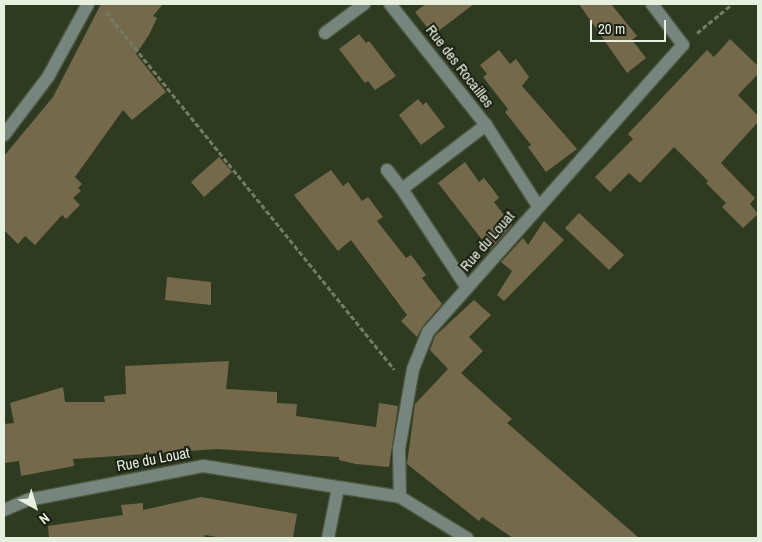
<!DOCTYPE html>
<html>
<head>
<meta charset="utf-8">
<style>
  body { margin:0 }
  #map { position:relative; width:762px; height:542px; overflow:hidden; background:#2f3b20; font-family:"Archivo Narrow",sans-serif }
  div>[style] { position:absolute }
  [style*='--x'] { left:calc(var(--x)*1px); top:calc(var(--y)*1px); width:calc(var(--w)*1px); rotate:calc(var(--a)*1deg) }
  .building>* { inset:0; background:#746a4b }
  .path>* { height:3px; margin-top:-1.5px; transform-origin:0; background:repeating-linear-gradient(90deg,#727c65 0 5px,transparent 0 7.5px) }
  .roads { filter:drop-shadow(1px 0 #4c583f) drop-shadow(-1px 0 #4c583f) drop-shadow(0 1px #4c583f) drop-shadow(0 -1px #4c583f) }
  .minor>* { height:12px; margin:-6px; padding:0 6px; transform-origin:6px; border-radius:6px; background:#76857d }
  span { translate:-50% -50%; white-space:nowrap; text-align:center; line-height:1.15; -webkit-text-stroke:4px #1b2014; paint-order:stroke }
  .street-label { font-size:15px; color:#e7efdf }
  .frame { position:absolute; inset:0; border:5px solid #e7efdf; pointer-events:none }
  .north { position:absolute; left:10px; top:482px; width:50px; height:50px; -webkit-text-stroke:4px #1b2014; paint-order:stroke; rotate:141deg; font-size:14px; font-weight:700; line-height:20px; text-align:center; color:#e7efdf }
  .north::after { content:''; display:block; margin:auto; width:18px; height:22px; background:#e7efdf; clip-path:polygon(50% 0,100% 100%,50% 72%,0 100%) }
  .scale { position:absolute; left:590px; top:20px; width:76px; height:22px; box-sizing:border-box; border:2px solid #e7efdf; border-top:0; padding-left:6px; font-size:15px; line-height:18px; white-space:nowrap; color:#e7efdf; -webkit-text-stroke:4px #1b2014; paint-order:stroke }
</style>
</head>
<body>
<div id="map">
  <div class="building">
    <i style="clip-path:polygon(101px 4px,163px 4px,153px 16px,157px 18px,149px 35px,136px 54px,166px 92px,132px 120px,123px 110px,75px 177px,82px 184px,78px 188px,81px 191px,73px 198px,80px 205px,66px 219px,62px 215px,35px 245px,25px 236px,18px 244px,4px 230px,4px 156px,53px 97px)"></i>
    <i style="clip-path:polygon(426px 4px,474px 4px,433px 35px,415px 12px)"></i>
    <i style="clip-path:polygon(579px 4px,611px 4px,637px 36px,632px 40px,646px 58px,627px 73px)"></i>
    <i style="clip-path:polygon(359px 34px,366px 43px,369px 41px,396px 76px,375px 90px,368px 81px,365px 83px,339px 49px)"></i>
    <i style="clip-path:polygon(730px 39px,758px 66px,758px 74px,738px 95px,758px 116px,758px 122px,721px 163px,755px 198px,750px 204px,758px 214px,743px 228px,722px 207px,726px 203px,706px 183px,708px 181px,674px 147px,640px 183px,629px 173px,610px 192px,595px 177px,633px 139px,628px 134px,707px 50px,714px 57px)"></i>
    <i style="clip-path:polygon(499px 50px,510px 64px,516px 59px,529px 77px,522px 86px,577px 149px,546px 172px,528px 147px,531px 145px,505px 112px,508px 109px,483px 77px,487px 74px,480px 65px)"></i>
    <i style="clip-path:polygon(418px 99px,423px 105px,426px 102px,445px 127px,421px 145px,399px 115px)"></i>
    <i style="clip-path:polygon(219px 157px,232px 172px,204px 197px,191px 182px)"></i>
    <i style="clip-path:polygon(465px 162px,479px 182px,484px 178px,492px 188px,499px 198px,494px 202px,512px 225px,490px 250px,438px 183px)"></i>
    <i style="clip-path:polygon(331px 170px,343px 186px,348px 182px,362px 201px,368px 197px,383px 217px,377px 221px,406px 258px,411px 255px,426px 275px,422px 278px,442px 304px,422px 327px,417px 337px,401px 321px,407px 315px,351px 240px,338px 251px,294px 195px)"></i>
    <i style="clip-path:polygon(579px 213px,624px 255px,609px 270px,565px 228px)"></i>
    <i style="clip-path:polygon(544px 221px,564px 240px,504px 301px,497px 295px,512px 271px,501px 262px,523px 238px,528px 245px)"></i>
    <i style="clip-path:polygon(167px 277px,211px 282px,211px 305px,165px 300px)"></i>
    <i style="clip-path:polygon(474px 300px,491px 315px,469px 337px,483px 351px,461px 373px,512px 419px,507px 423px,639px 538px,513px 538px,482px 517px,479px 521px,407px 464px,415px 404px,448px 369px,430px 350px,435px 336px)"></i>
    <i style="clip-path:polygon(229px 361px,226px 389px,277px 392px,277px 403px,297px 404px,296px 416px,376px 427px,379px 403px,398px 406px,389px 467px,356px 464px,339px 460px,339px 457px,217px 449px,73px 459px,74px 466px,21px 476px,19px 461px,4px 463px,4px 424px,14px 423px,10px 403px,63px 387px,65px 402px,105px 402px,104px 396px,126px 394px,125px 366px)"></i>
    <i style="clip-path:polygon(201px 497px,297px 514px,293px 538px,223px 538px,205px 535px,204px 538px,49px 538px,48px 526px,123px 515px,121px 505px,143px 503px,143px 510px)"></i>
  </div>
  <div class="path">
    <i style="--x:106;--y:12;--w:459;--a:51.1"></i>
    <i style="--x:697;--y:33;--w:45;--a:-39.6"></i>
  </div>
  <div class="roads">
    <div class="minor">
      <i style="--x:390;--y:4;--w:154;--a:51.6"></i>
      <i style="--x:486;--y:125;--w:96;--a:57.3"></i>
      <i style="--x:325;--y:33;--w:49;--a:-36.6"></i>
      <i style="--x:4;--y:135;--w:73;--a:-52.8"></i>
      <i style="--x:48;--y:77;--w:83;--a:-61.3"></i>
      <i style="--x:387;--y:170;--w:24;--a:52"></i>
      <i style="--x:467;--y:288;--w:118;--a:-123.3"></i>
      <i style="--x:402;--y:189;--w:106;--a:-37.3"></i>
      <i style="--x:400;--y:497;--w:48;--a:-91.2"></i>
      <i style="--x:399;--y:449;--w:81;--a:-80.1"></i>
      <i style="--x:413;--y:369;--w:40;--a:-68"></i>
      <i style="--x:428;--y:332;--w:384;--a:-48.4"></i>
      <i style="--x:683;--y:45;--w:51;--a:-127.1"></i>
      <i style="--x:4;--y:510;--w:26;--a:-23"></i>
      <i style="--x:28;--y:500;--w:178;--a:-11"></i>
      <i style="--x:203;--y:466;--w:199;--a:8.9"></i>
      <i style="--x:400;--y:497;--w:79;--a:31.5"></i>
      <i style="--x:328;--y:538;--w:51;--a:-78.7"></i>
    </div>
  </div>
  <div class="street-label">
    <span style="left:460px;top:66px;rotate:52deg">Rue des Rocailles</span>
    <span style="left:487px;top:241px;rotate:-49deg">Rue du Louat</span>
    <span style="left:153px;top:459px;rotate:-11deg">Rue du Louat</span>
  </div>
  <div class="frame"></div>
  <div class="north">N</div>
  <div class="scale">20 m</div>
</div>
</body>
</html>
